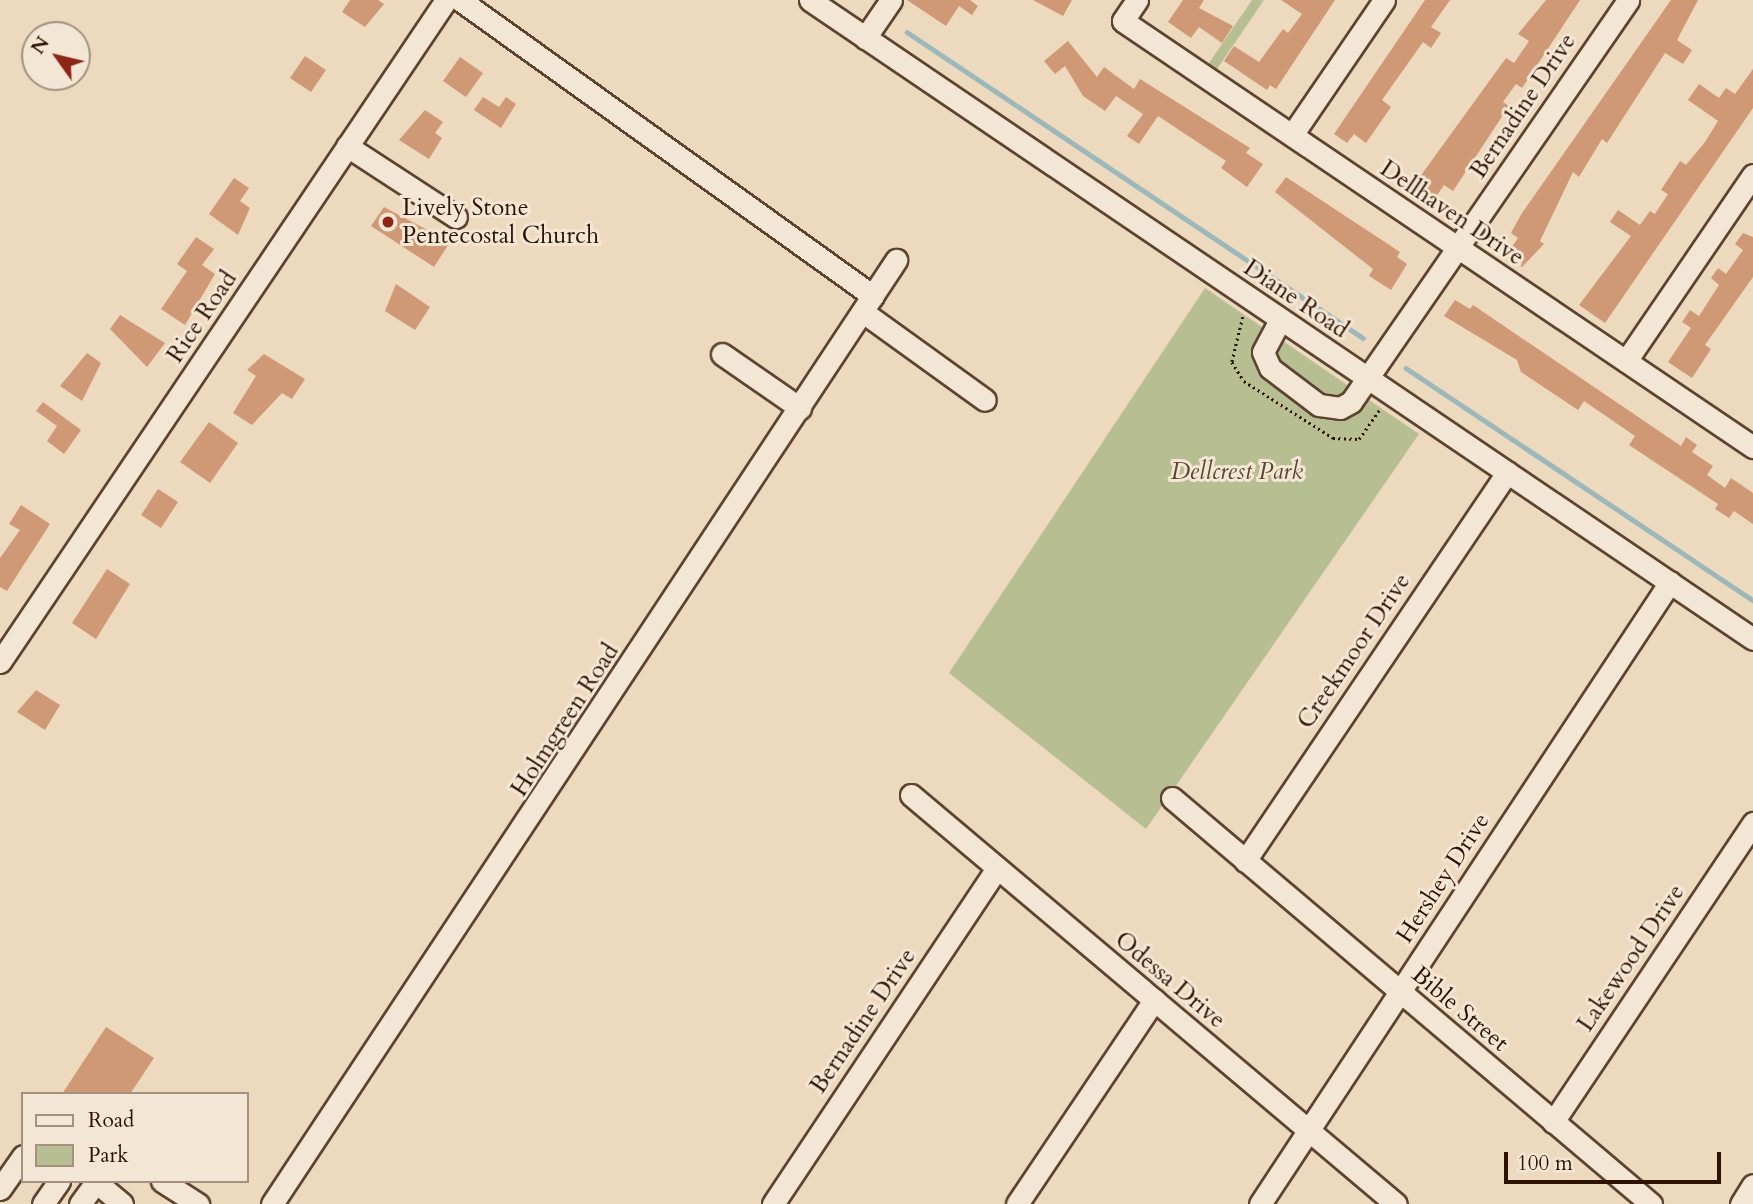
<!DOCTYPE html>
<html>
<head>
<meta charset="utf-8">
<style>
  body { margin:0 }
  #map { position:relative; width:1753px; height:1204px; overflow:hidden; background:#ecd9be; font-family:Cardo,serif }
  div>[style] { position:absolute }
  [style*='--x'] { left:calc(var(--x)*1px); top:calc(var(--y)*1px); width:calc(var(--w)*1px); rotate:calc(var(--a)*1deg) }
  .green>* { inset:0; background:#b7bf92 }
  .stream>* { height:4.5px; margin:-2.25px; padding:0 2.25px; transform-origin:2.25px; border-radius:2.25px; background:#9cb8ba }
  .building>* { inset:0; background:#d09976 }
  .path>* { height:2.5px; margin-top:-1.25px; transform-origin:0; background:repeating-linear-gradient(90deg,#2e1200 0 2px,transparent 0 5.5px) }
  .roads { filter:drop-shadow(2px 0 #5e4430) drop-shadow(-2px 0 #5e4430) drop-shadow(0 2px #5e4430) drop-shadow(0 -2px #5e4430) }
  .minor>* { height:21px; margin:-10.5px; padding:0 10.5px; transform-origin:10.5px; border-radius:10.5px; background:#f3e6d5 }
  .dots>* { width:19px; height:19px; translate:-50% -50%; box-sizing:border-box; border:4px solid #f3e6d5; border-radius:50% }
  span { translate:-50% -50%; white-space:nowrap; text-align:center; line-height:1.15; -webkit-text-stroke:6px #f3e6d5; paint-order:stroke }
  .street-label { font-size:24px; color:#2e1200 }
  .poi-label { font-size:24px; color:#2e1200 }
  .left { translate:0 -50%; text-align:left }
  .park-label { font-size:24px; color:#57462c; font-style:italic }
  .legend { position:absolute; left:21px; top:1092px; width:228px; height:91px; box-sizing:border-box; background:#f3e6d5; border:2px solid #a49180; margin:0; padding:9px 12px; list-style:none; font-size:21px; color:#2e1200 }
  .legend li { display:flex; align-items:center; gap:14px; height:35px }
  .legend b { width:35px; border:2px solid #a49180 }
  .north { position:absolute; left:21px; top:21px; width:70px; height:70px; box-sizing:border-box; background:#f3e6d5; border:2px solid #a49180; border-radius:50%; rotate:304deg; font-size:19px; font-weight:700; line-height:28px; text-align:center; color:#2e1200 }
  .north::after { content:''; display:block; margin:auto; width:24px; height:32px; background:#8f2418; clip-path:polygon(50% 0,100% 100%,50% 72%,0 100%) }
  .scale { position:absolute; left:1504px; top:1152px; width:217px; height:32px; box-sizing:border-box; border:4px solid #2e1200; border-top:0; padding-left:9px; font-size:21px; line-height:24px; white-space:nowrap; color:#2e1200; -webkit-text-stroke:5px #f3e6d5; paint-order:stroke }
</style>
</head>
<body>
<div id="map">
  <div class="green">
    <i style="clip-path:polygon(1252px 0,1264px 0,1215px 72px,1207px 66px)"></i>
    <i style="clip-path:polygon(1205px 288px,1419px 434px,1146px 829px,949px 673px)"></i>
  </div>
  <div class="stream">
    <i style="--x:907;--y:32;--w:549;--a:33.86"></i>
    <i style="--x:1406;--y:368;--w:417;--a:33.8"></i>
  </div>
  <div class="building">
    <i style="clip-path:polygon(350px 0,378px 0,384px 4px,365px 27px,342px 12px)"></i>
    <i style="clip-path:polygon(907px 0,970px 0,978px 6px,972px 15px,959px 6px,946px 26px)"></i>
    <i style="clip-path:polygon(1033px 0,1072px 0,1063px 16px)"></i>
    <i style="clip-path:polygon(1183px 0,1204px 0,1199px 8px,1233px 26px,1222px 43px,1199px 27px,1191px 38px,1168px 22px)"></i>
    <i style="clip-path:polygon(1281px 0,1335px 0,1276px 89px,1270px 85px,1267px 90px,1224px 61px,1234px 46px,1259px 62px,1283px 29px,1288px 33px,1302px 14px)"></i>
    <i style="clip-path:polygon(1425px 0,1450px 0,1431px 27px,1441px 33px,1431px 48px,1423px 42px,1382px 100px,1391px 107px,1366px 143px,1354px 134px,1347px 143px,1334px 134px)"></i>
    <i style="clip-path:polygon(1546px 0,1580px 0,1522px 88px,1516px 84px,1503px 102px,1509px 106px,1453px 191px,1444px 185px,1431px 204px,1414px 193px,1419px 178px,1506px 58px,1514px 63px,1529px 41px,1518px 34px)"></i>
    <i style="clip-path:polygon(1671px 0,1698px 0,1677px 40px,1692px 50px,1683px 64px,1665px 53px,1607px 143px,1602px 139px,1579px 177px,1573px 172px,1540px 241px,1544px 244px,1522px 267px,1506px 255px,1518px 238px,1511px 233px,1522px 213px)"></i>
    <i style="clip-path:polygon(1068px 41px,1097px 77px,1104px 67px,1134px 89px,1140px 79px,1250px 148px,1246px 153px,1263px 164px,1247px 187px,1221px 168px,1226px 161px,1158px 116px,1139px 144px,1127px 136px,1143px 114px,1116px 96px,1105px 111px,1083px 96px,1065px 66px,1055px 74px,1044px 61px)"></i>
    <i style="clip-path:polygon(305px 56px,326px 70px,311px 92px,290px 78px)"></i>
    <i style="clip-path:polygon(460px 57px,483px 73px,466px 97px,443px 81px)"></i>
    <i style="clip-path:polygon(1753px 69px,1753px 108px,1605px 323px,1579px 305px,1631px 236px,1610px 222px,1618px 210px,1640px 225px,1650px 211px,1655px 214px,1668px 194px,1661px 190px,1680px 161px,1686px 165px,1705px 142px,1718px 121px,1688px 100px,1699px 84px,1719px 98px,1726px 88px,1735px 94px)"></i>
    <i style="clip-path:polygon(483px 97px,499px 107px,506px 97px,516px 104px,501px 128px,474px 110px)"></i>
    <i style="clip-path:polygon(425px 110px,443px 122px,435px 133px,442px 138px,429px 159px,399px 140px)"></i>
    <i style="clip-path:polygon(1286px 177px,1400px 252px,1397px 257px,1407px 264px,1391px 290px,1369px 276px,1373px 269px,1275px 192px)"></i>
    <i style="clip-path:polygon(234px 178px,249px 188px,240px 201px,250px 208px,238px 235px,209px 214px)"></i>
    <i style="clip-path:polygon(384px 207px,450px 242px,434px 267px,371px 226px)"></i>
    <i style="clip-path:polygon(1743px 233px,1753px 237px,1753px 277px,1705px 345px,1711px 349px,1692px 378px,1668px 362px,1691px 328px,1682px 322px,1690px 310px,1699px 316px,1719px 285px,1711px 278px,1718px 268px,1726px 274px,1743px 250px,1735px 244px)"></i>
    <i style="clip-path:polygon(196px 237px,214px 249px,202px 265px,215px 274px,185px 325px,161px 309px,187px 271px,177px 264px)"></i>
    <i style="clip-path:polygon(396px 284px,430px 307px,415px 330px,385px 311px)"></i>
    <i style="clip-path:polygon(1455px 300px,1470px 309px,1473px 305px,1681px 446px,1686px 437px,1697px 445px,1692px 452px,1713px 466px,1707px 475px,1725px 488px,1731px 478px,1753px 493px,1753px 524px,1734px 511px,1729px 518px,1715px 509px,1718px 504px,1629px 445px,1635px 436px,1584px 401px,1578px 410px,1521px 372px,1517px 360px,1444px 316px)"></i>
    <i style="clip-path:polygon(120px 315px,165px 343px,147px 367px,110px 329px)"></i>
    <i style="clip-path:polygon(87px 353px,101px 363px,82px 401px,60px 386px)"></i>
    <i style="clip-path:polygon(264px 354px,305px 379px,292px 399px,282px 393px,252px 425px,233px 413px,256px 376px,247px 370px)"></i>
    <i style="clip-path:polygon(43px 402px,81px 430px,64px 454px,47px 441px,57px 426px,36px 411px)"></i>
    <i style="clip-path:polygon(209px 422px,238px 443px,210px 483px,180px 462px)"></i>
    <i style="clip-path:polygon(158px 489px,178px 502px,161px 528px,141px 515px)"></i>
    <i style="clip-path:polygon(21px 505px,50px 524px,7px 591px,0 587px,0 558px,20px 530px,9px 524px)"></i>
    <i style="clip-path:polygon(107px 569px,130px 584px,96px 639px,72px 623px)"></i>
    <i style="clip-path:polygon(36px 690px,60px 705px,45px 730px,17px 712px)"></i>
    <i style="clip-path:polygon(106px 1027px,154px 1058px,130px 1094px,62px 1094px)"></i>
  </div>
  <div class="path">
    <i style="--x:1243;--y:317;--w:46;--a:103.7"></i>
    <i style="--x:1232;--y:362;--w:22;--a:58"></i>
    <i style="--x:1244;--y:381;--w:106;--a:32.6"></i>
    <i style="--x:1333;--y:438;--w:26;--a:2"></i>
    <i style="--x:1359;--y:439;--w:35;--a:-55"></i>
  </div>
  <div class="roads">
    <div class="minor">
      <i style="--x:460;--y:0;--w:508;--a:35.63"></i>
      <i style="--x:810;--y:0;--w:1139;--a:34.12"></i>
      <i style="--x:1137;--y:0;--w:25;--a:124"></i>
      <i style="--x:1123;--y:21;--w:761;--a:34.07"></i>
      <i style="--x:865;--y:38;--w:46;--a:-55.6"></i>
      <i style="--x:1292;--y:135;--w:163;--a:-55.7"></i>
      <i style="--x:347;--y:146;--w:130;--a:33.1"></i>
      <i style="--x:863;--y:312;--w:150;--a:35.8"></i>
      <i style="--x:1280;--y:320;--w:36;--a:118"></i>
      <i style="--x:1263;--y:352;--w:17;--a:66"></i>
      <i style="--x:1270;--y:368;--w:61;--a:37.1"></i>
      <i style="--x:1319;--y:405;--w:21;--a:8"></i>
      <i style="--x:1340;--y:408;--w:13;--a:-29"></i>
      <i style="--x:1351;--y:402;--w:488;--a:-55.4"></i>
      <i style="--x:722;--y:354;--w:95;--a:34.7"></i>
      <i style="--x:1626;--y:361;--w:225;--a:-55.7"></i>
      <i style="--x:0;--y:662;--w:798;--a:-56.03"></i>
      <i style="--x:911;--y:795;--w:634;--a:40.14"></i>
      <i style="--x:1172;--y:798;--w:628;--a:40.28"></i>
      <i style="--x:1245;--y:861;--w:469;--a:-56"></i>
      <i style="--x:1553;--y:1122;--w:360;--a:-56.2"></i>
      <i style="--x:162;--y:1181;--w:43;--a:32.6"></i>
      <i style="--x:0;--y:1189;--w:40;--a:-55.1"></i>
      <i style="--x:43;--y:1204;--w:28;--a:-55"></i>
      <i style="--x:80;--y:1204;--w:27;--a:-54"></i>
      <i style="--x:96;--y:1182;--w:34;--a:40"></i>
      <i style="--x:272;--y:1204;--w:1132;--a:-56.53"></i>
      <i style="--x:773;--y:1204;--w:404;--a:-56.3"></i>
      <i style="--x:1017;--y:1204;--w:246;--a:-56.1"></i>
      <i style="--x:1260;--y:1204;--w:745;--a:-56.61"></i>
      <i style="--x:1741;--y:1204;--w:22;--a:-58"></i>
    </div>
  </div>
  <div class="dots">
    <i style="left:388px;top:222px;background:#8f2418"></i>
  </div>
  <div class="street-label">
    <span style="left:1523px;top:106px;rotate:-56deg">Bernadine Drive</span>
    <span style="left:1452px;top:213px;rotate:34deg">Dellhaven Drive</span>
    <span style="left:1296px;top:299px;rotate:34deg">Diane Road</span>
    <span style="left:202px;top:317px;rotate:-56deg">Rice Road</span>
    <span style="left:1354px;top:651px;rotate:-56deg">Creekmoor Drive</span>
    <span style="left:565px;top:720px;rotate:-57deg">Holmgreen Road</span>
    <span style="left:1443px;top:878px;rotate:-57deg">Hershey Drive</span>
    <span style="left:1631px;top:958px;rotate:-56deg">Lakewood Drive</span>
    <span style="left:1170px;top:980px;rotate:40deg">Odessa Drive</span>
    <span style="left:1460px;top:1009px;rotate:40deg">Bible Street</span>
    <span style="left:863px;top:1021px;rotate:-56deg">Bernadine Drive</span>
  </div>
  <div class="poi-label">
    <span class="left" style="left:402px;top:222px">Lively Stone<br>Pentecostal Church</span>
  </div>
  <div class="park-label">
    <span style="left:1237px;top:472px">Dellcrest Park</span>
  </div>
  <ul class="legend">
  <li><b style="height:9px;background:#f3e6d5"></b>Road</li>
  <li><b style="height:19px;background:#b7bf92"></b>Park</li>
  </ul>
  <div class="north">N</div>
  <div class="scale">100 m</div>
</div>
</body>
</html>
